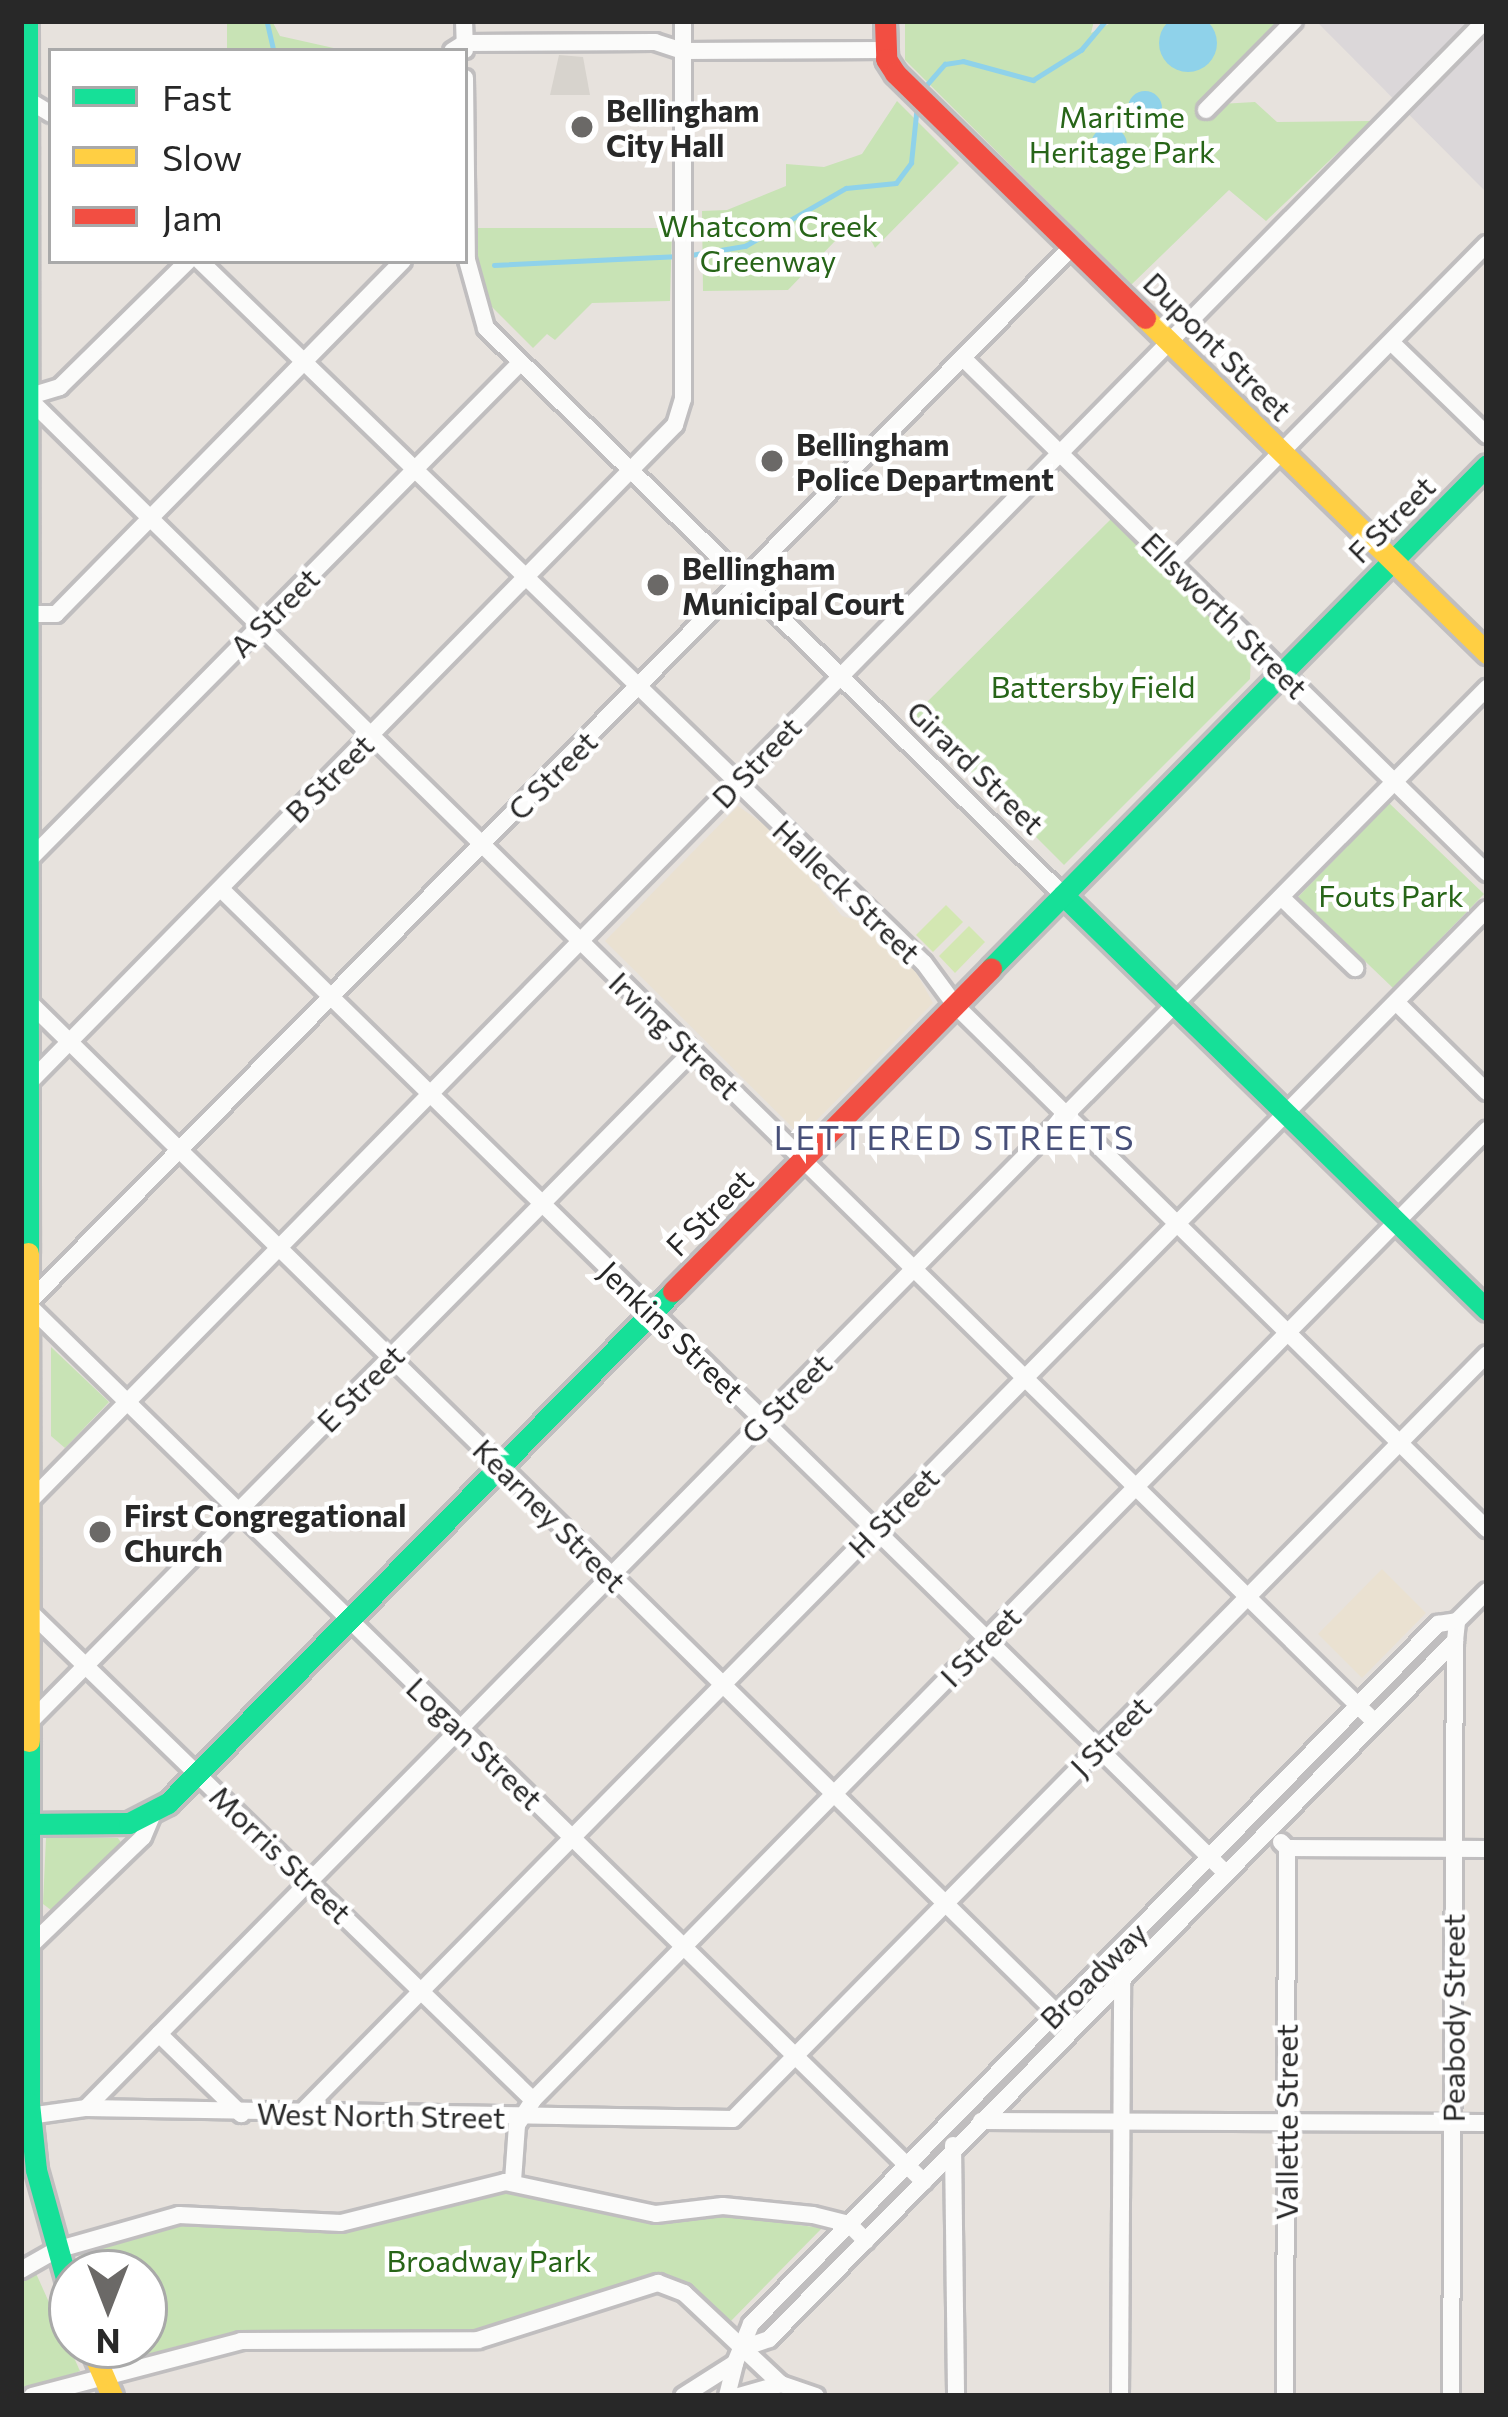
<!DOCTYPE html>
<html>
<head>
<meta charset="utf-8">
<style>
  body { margin:0 }
  #map { position:relative; width:1508px; height:2417px; overflow:hidden; background:#e7e2dd; font-family:Commissioner,sans-serif }
  div>[style] { position:absolute }
  [style*='--x'] { left:calc(var(--x)*1px); top:calc(var(--y)*1px); width:calc(var(--w)*1px); rotate:calc(var(--a)*1deg) }
  .industrial>* { inset:0; background:#dbd7d9 }
  .education>* { inset:0; background:#eae1d1 }
  .green>* { inset:0; background:#c8e3b5 }
  .pitch>* { inset:0; background:#d3e7b2 }
  .plaza>* { inset:0; background:#d7d3cd }
  .water>* { inset:0; background:#8fd2ea }
  .round { border-radius:50% }
  .stream>* { height:4.5px; margin:-2.25px; padding:0 2.25px; transform-origin:2.25px; border-radius:2.25px; background:#8fd2ea }
  .roads { filter:drop-shadow(3px 0 #c0bebf) drop-shadow(-3px 0 #c0bebf) drop-shadow(0 3px #c0bebf) drop-shadow(0 -3px #c0bebf) }
  .street>* { height:16px; margin:-8px; padding:0 8px; transform-origin:8px; border-radius:8px; background:#fbfbfa }
  .fast>* { height:21px; margin:-10.5px; padding:0 10.5px; transform-origin:10.5px; border-radius:10.5px; background:#16e098 }
  .slow>* { height:21px; margin:-10.5px; padding:0 10.5px; transform-origin:10.5px; border-radius:10.5px; background:#ffcf43 }
  .jam>* { height:21px; margin:-10.5px; padding:0 10.5px; transform-origin:10.5px; border-radius:10.5px; background:#f24e42 }
  .dots>* { width:33px; height:33px; translate:-50% -50%; box-sizing:border-box; border:6px solid #fff; border-radius:50% }
  span { translate:-50% -50%; white-space:nowrap; text-align:center; line-height:1.15; -webkit-text-stroke:9px #fff; paint-order:stroke }
  .poi-label { font-size:30px; color:#282828; font-weight:700 }
  .left { translate:0 -50%; text-align:left }
  .park-label { font-size:30px; color:#276518 }
  .street-label { font-size:30px; color:#282828 }
  .neighbourhood-label { font-size:33px; color:#485079; letter-spacing:3px }
  .frame { position:absolute; inset:0; border:24px solid #282828; pointer-events:none }
  .legend { position:absolute; left:48px; top:48px; width:420px; height:216px; box-sizing:border-box; background:#fff; border:3px solid #a9a9a9; margin:0; padding:15px 21px; list-style:none; font-size:36px; color:#282828 }
  .legend li { display:flex; align-items:center; gap:24px; height:60px }
  .legend b { width:60px; border:3px solid #a9a9a9 }
  .north { position:absolute; left:48px; top:2249px; width:120px; height:120px; box-sizing:border-box; background:#fff; border:3px solid #a9a9a9; border-radius:50%; rotate:180deg; font-size:33px; font-weight:700; line-height:48px; text-align:center; color:#282828 }
  .north::after { content:''; display:block; margin:auto; width:42px; height:54px; background:#6b6967; clip-path:polygon(50% 0,100% 100%,50% 72%,0 100%) }
</style>
</head>
<body>
<div id="map">
  <div class="industrial">
    <i style="clip-path:polygon(1487px 21px,1487px 193px,1317px 22px)"></i>
  </div>
  <div class="education">
    <i style="clip-path:polygon(738px 806px,772px 830px,842px 916px,867px 923px,915px 970px,933px 1003px,801px 1136px,605px 941px)"></i>
    <i style="clip-path:polygon(1382px 1569px,1426px 1613px,1362px 1678px,1318px 1634px)"></i>
  </div>
  <div class="green">
    <i style="clip-path:polygon(227px 21px,272px 21px,280px 36px,347px 51px,227px 51px)"></i>
    <i style="clip-path:polygon(1094px 21px,1091px 33px,1115px 21px,1275px 21px,1286px 38px,1220px 104px,1255px 102px,1277px 122px,1371px 121px,1266px 221px,1229px 190px,1131px 285px,905px 60px,905px 23px)"></i>
    <i style="clip-path:polygon(897px 101px,959px 163px,875px 248px,867px 232px,836px 240px,788px 290px,703px 291px,702px 211px,727px 210px,786px 186px,786px 164px,824px 167px,862px 154px)"></i>
    <i style="clip-path:polygon(476px 228px,672px 228px,670px 301px,592px 303px,555px 340px,547px 334px,533px 348px,477px 292px)"></i>
    <i style="clip-path:polygon(1112px 518px,1251px 656px,1250px 679px,1064px 865px,914px 715px)"></i>
    <i style="clip-path:polygon(1389px 803px,1484px 894px,1393px 988px,1298px 897px)"></i>
    <i style="clip-path:polygon(51px 1347px,109px 1402px,65px 1448px,51px 1436px)"></i>
    <i style="clip-path:polygon(46px 1838px,118px 1838px,124px 1847px,51px 1910px,43px 1904px)"></i>
    <i style="clip-path:polygon(508px 2188px,822px 2228px,728px 2324px,654px 2276px,481px 2334px,273px 2333px,174px 2347px,123px 2365px,105px 2345px,144px 2345px,144px 2273px,77px 2269px,83px 2250px,171px 2223px,359px 2228px)"></i>
    <i style="clip-path:polygon(34px 2269px,80px 2371px,21px 2394px,21px 2277px)"></i>
  </div>
  <div class="pitch">
    <i style="clip-path:polygon(946px 905px,963px 922px,933px 952px,916px 935px)"></i>
    <i style="clip-path:polygon(969px 926px,985px 942px,955px 973px,939px 956px)"></i>
  </div>
  <div class="plaza">
    <i style="clip-path:polygon(559px 55px,583px 57px,590px 95px,550px 95px)"></i>
  </div>
  <div class="water">
    <i class="round" style="left:1159px;top:14px;width:58px;height:58px"></i>
    <i class="round" style="left:1128px;top:91px;width:34px;height:34px"></i>
    <i class="round" style="left:1091px;top:127px;width:36px;height:36px"></i>
  </div>
  <div class="stream">
    <i style="--x:267;--y:21;--w:31;--a:77"></i>
    <i style="--x:923;--y:89;--w:33;--a:-49"></i>
    <i style="--x:945;--y:64;--w:18;--a:-9"></i>
    <i style="--x:963;--y:61;--w:73;--a:15.2"></i>
    <i style="--x:1033;--y:80;--w:57;--a:-32"></i>
    <i style="--x:1081;--y:50;--w:38;--a:-50"></i>
    <i style="--x:691;--y:255;--w:55;--a:-9.5"></i>
    <i style="--x:745;--y:246;--w:116;--a:-29.9"></i>
    <i style="--x:846;--y:188;--w:50;--a:-5.7"></i>
    <i style="--x:896;--y:183;--w:25;--a:-53"></i>
    <i style="--x:911;--y:163;--w:58;--a:-84.1"></i>
    <i style="--x:494;--y:265;--w:186;--a:-2.8"></i>
  </div>
  <div class="roads">
    <div class="street">
      <i style="--x:464;--y:21;--w:29;--a:88"></i>
      <i style="--x:452;--y:51;--w:15;--a:-32"></i>
      <i style="--x:465;--y:43;--w:190;--a:-0.3"></i>
      <i style="--x:655;--y:42;--w:28;--a:18"></i>
      <i style="--x:682;--y:51;--w:203;--a:-0.3"></i>
      <i style="--x:465;--y:78;--w:182;--a:89.4"></i>
      <i style="--x:467;--y:260;--w:71;--a:74.4"></i>
      <i style="--x:486;--y:328;--w:809;--a:44.5"></i>
      <i style="--x:28;--y:100;--w:27;--a:31"></i>
      <i style="--x:1206;--y:110;--w:125;--a:-45.3"></i>
      <i style="--x:188;--y:261;--w:180;--a:135.5"></i>
      <i style="--x:60;--y:387;--w:34;--a:163"></i>
      <i style="--x:27;--y:397;--w:1890;--a:44.51"></i>
      <i style="--x:200;--y:261;--w:1008;--a:44.12"></i>
      <i style="--x:924;--y:963;--w:52;--a:53.6"></i>
      <i style="--x:955;--y:1005;--w:747;--a:44.57"></i>
      <i style="--x:1391;--y:342;--w:134;--a:44.1"></i>
      <i style="--x:963;--y:358;--w:735;--a:44.5"></i>
      <i style="--x:1172;--y:563;--w:448;--a:-45.4"></i>
      <i style="--x:27;--y:614;--w:29;--a:0"></i>
      <i style="--x:56;--y:614;--w:495;--a:-45.5"></i>
      <i style="--x:27;--y:862;--w:701;--a:-45.35"></i>
      <i style="--x:221;--y:889;--w:1407;--a:44.4"></i>
      <i style="--x:1281;--y:897;--w:103;--a:43.8"></i>
      <i style="--x:27;--y:1000;--w:1467;--a:44.53"></i>
      <i style="--x:1396;--y:1002;--w:128;--a:44.7"></i>
      <i style="--x:27;--y:1085;--w:925;--a:-45.53"></i>
      <i style="--x:675;--y:425;--w:27;--a:-73"></i>
      <i style="--x:683;--y:399;--w:378;--a:-90"></i>
      <i style="--x:27;--y:1504;--w:2080;--a:-45.49"></i>
      <i style="--x:27;--y:1609;--w:705;--a:44.14"></i>
      <i style="--x:27;--y:1725;--w:948;--a:-45.34"></i>
      <i style="--x:1281;--y:1842;--w:8;--a:45"></i>
      <i style="--x:1287;--y:1848;--w:200;--a:0.3"></i>
      <i style="--x:27;--y:1949;--w:161;--a:-44"></i>
      <i style="--x:143;--y:1837;--w:23;--a:-67"></i>
      <i style="--x:159;--y:2034;--w:115;--a:44.3"></i>
      <i style="--x:86;--y:2108;--w:1995;--a:-45.39"></i>
      <i style="--x:300;--y:2114;--w:1691;--a:-45.43"></i>
      <i style="--x:29;--y:2116;--w:58;--a:-8"></i>
      <i style="--x:86;--y:2108;--w:647;--a:0.97"></i>
      <i style="--x:733;--y:2119;--w:1074;--a:-45.41"></i>
      <i style="--x:981;--y:2121;--w:506;--a:0.23"></i>
      <i style="--x:953;--y:2145;--w:251;--a:89.3"></i>
      <i style="--x:513;--y:2181;--w:56;--a:-85.9"></i>
      <i style="--x:517;--y:2125;--w:30;--a:-57"></i>
      <i style="--x:533;--y:2100;--w:1361;--a:-45.48"></i>
      <i style="--x:924;--y:2182;--w:1255;--a:-135.61"></i>
      <i style="--x:27;--y:1304;--w:1489;--a:-45.33"></i>
      <i style="--x:21;--y:2270;--w:40;--a:-29.7"></i>
      <i style="--x:56;--y:2250;--w:128;--a:-15.9"></i>
      <i style="--x:179;--y:2215;--w:162;--a:2.8"></i>
      <i style="--x:341;--y:2223;--w:169;--a:-14"></i>
      <i style="--x:505;--y:2182;--w:154;--a:12"></i>
      <i style="--x:656;--y:2214;--w:67;--a:-6.8"></i>
      <i style="--x:723;--y:2206;--w:90;--a:5.7"></i>
      <i style="--x:813;--y:2215;--w:37;--a:14"></i>
      <i style="--x:849;--y:2224;--w:24;--a:45"></i>
      <i style="--x:746;--y:2347;--w:24;--a:-19"></i>
      <i style="--x:769;--y:2339;--w:979;--a:-45.5"></i>
      <i style="--x:1455;--y:1641;--w:20;--a:-84"></i>
      <i style="--x:32;--y:2396;--w:216;--a:-14.7"></i>
      <i style="--x:241;--y:2341;--w:237;--a:-0.2"></i>
      <i style="--x:478;--y:2340;--w:189;--a:-17.6"></i>
      <i style="--x:658;--y:2283;--w:28;--a:21"></i>
      <i style="--x:684;--y:2293;--w:133;--a:43.2"></i>
      <i style="--x:781;--y:2384;--w:37;--a:19"></i>
      <i style="--x:683;--y:2396;--w:62;--a:-32.4"></i>
      <i style="--x:735;--y:2363;--w:42;--a:-67.7"></i>
      <i style="--x:751;--y:2324;--w:981;--a:-45.54"></i>
      <i style="--x:1438;--y:1624;--w:19;--a:-9"></i>
      <i style="--x:1457;--y:1621;--w:42;--a:-45"></i>
      <i style="--x:727;--y:2396;--w:34;--a:-76"></i>
      <i style="--x:739;--y:2396;--w:44;--a:-15.9"></i>
      <i style="--x:1120;--y:2396;--w:419;--a:-89.7"></i>
      <i style="--x:1285;--y:2396;--w:548;--a:-89.79"></i>
      <i style="--x:1451;--y:2396;--w:755;--a:-89.7"></i>
    </div>
    <div class="fast">
      <i style="--x:27;--y:21;--w:1232;--a:89.95"></i>
      <i style="--x:1063;--y:895;--w:593;--a:44.39"></i>
      <i style="--x:991;--y:968;--w:706;--a:-45.4"></i>
      <i style="--x:29;--y:1741;--w:362;--a:90"></i>
      <i style="--x:29;--y:2103;--w:67;--a:84"></i>
      <i style="--x:36;--y:2170;--w:135;--a:74.5"></i>
      <i style="--x:21;--y:1824;--w:108;--a:-0.5"></i>
      <i style="--x:129;--y:1823;--w:44;--a:-27.1"></i>
      <i style="--x:168;--y:1803;--w:719;--a:-45.39"></i>
    </div>
    <div class="slow">
      <i style="--x:1145;--y:318;--w:479;--a:44.4"></i>
      <i style="--x:28;--y:1253;--w:488;--a:89.9"></i>
      <i style="--x:90;--y:2345;--w:56;--a:66.7"></i>
    </div>
    <div class="jam">
      <i style="--x:885;--y:21;--w:38;--a:88"></i>
      <i style="--x:886;--y:59;--w:17;--a:57"></i>
      <i style="--x:895;--y:73;--w:350;--a:44.4"></i>
      <i style="--x:673;--y:1291;--w:453;--a:-45.4"></i>
    </div>
  </div>
  <div class="dots">
    <i style="left:582px;top:127px;background:#6b6967"></i>
    <i style="left:772px;top:461px;background:#6b6967"></i>
    <i style="left:658px;top:585px;background:#6b6967"></i>
    <i style="left:100px;top:1532px;background:#6b6967"></i>
  </div>
  <div class="poi-label">
    <span class="left" style="left:606px;top:127px">Bellingham<br>City Hall</span>
    <span class="left" style="left:796px;top:461px">Bellingham<br>Police Department</span>
    <span class="left" style="left:682px;top:585px">Bellingham<br>Municipal Court</span>
    <span class="left" style="left:124px;top:1532px">First Congregational<br>Church</span>
  </div>
  <div class="park-label">
    <span style="left:1122px;top:133px">Maritime<br>Heritage Park</span>
    <span style="left:768px;top:242px">Whatcom Creek<br>Greenway</span>
    <span style="left:1093px;top:686px">Battersby Field</span>
    <span style="left:1391px;top:895px">Fouts Park</span>
    <span style="left:489px;top:2260px">Broadway Park</span>
  </div>
  <div class="street-label">
    <span style="left:1218px;top:346px;rotate:45deg">Dupont Street</span>
    <span style="left:1391px;top:519px;rotate:-45deg">F Street</span>
    <span style="left:274px;top:612px;rotate:-45deg">A Street</span>
    <span style="left:1225px;top:615px;rotate:45deg">Ellsworth Street</span>
    <span style="left:756px;top:762px;rotate:-46deg">D Street</span>
    <span style="left:976px;top:767px;rotate:44deg">Girard Street</span>
    <span style="left:552px;top:775px;rotate:-45deg">C Street</span>
    <span style="left:329px;top:778px;rotate:-45deg">B Street</span>
    <span style="left:847px;top:891px;rotate:44deg">Halleck Street</span>
    <span style="left:675px;top:1035px;rotate:44deg">Irving Street</span>
    <span style="left:709px;top:1212px;rotate:-45deg">F Street</span>
    <span style="left:672px;top:1331px;rotate:44deg">Jenkins Street</span>
    <span style="left:360px;top:1388px;rotate:-45deg">E Street</span>
    <span style="left:786px;top:1398px;rotate:-45deg">G Street</span>
    <span style="left:893px;top:1512px;rotate:-45deg">H Street</span>
    <span style="left:550px;top:1515px;rotate:45deg">Kearney Street</span>
    <span style="left:980px;top:1646px;rotate:-45deg">I Street</span>
    <span style="left:1110px;top:1736px;rotate:-45deg">J Street</span>
    <span style="left:475px;top:1743px;rotate:44deg">Logan Street</span>
    <span style="left:281px;top:1854px;rotate:44deg">Morris Street</span>
    <span style="left:1093px;top:1975px;rotate:-45deg">Broadway</span>
    <span style="left:1453px;top:2018px;rotate:-90deg">Peabody Street</span>
    <span style="left:381px;top:2115px;rotate:1deg">West North Street</span>
    <span style="left:1286px;top:2122px;rotate:-90deg">Vallette Street</span>
  </div>
  <div class="neighbourhood-label">
    <span style="left:955px;top:1137px">LETTERED STREETS</span>
  </div>
  <div class="frame"></div>
  <ul class="legend">
  <li><b style="height:15px;background:#16e098"></b>Fast</li>
  <li><b style="height:15px;background:#ffcf43"></b>Slow</li>
  <li><b style="height:15px;background:#f24e42"></b>Jam</li>
  </ul>
  <div class="north">N</div>
</div>
</body>
</html>
